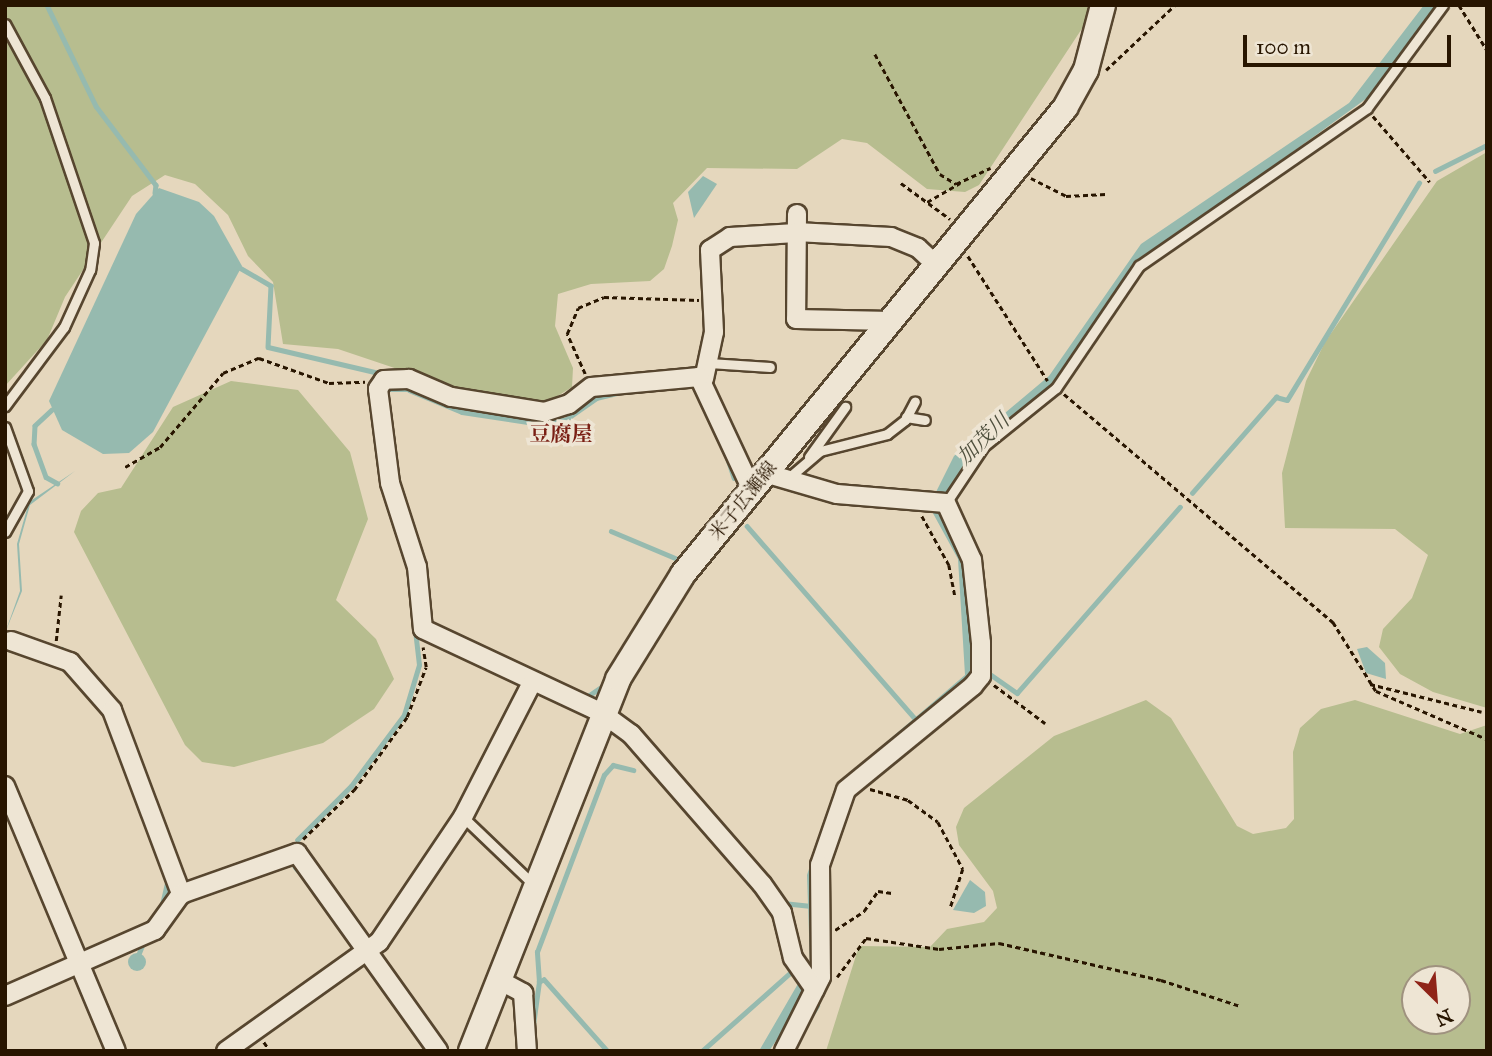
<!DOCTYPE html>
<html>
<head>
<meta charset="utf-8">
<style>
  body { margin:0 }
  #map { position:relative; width:1492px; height:1056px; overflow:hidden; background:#e5d7bd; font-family:"IM FELL Great Primer","Noto Serif JP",serif }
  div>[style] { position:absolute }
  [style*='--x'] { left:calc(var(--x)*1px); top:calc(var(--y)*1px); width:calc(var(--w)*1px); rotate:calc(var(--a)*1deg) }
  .green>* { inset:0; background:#b7bd8f }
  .water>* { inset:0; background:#96baaf }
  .round { border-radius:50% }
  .stream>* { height:4.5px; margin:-2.25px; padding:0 2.25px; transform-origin:2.25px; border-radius:2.25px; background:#96baaf }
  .path>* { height:2.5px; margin-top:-1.25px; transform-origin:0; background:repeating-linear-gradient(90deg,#281500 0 5px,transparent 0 8.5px) }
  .roads { filter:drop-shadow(2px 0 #57462f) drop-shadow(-2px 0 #57462f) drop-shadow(0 2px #57462f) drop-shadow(0 -2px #57462f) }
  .service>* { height:9px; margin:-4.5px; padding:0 4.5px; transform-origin:4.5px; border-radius:4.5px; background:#eee5d4 }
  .minor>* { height:18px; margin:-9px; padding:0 9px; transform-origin:9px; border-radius:9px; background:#eee5d4 }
  .secondary>* { height:24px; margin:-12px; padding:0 12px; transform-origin:12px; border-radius:12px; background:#eee5d4 }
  span { translate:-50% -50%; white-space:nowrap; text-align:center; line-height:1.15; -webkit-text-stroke:7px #eee5d4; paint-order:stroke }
  .street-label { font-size:19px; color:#281500 }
  .neighbourhood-label { font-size:21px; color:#7a1f14; font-weight:700 }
  .water-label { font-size:21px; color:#4e4f3d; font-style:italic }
  .frame { position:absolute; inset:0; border:7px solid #281500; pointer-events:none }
  .north { position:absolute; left:1401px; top:965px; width:70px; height:70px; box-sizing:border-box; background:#eee5d4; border:2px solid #9f927f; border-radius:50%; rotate:155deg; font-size:19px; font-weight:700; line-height:28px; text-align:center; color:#281500 }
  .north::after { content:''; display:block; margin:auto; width:24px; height:32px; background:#8f2418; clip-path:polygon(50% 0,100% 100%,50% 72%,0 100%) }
  .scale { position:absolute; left:1243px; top:35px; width:208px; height:32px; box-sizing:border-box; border:4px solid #281500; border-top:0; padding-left:9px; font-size:21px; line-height:24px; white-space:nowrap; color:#281500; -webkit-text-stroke:5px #eee5d4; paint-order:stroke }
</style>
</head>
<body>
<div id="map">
  <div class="green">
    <i style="clip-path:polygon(5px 5px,1088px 5px,1085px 24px,979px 185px,965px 192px,927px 189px,867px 143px,842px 139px,797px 169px,707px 168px,673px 203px,678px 220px,672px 246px,664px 269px,650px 281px,591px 284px,558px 294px,555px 326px,573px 368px,572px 387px,545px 404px,457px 389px,338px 349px,283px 344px,273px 282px,248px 256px,228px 215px,195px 184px,165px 175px,132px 196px,65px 297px,47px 340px,5px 386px)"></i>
    <i style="clip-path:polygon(1487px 152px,1487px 708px,1433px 692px,1400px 674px,1379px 647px,1383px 629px,1412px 598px,1428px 555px,1395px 529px,1285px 528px,1282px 473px,1306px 381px,1325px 342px,1437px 181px)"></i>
    <i style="clip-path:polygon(231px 381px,298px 390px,350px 452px,368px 519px,336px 600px,376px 639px,394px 679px,374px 709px,323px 743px,234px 767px,202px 762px,185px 745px,74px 532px,81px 511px,98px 493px,121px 488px,173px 407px)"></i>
    <i style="clip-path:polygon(evenodd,1146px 700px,1171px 718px,1237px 826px,1253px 834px,1286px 828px,1294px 819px,1293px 752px,1300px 728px,1321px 709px,1355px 700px,1460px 734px,1487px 725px,1487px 1051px,826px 1051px,859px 946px,930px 947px,947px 929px,984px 922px,997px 908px,993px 891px,959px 845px,956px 827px,964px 808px,1054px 736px,1146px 700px,1457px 979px,1457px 1021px,1415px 1021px,1415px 979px,1457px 979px)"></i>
  </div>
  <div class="water">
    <i style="clip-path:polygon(1424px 5px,1441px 5px,1381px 88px,1142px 261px,1056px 384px,978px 448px,943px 498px,964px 545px,977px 675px,851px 781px,833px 818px,809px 993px,769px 1051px,759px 1051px,810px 963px,807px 875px,836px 785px,965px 675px,958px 559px,929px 506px,954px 456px,1049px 376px,1141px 244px,1349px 103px)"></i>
    <i style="clip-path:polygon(703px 176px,717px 184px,694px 218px,688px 192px)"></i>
    <i style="clip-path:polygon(159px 188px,199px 202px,214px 216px,242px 266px,153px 432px,129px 453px,103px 454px,62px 430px,49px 401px,136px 214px)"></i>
    <i style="clip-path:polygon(75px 471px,30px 505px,19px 544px,22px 591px,5px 633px,20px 591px,17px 544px,29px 502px)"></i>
    <i style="clip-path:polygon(1367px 647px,1385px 663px,1386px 679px,1366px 673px,1357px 649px)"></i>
    <i style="clip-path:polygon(970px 880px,985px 892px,986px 906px,974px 913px,953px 910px)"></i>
    <i class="round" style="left:128px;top:953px;width:18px;height:18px"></i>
  </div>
  <div class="stream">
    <i style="--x:47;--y:5;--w:112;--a:64.1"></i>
    <i style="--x:96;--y:106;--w:99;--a:52.8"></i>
    <i style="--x:156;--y:185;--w:8;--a:97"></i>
    <i style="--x:1435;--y:171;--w:58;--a:-26.6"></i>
    <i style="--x:237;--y:266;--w:39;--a:30"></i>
    <i style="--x:271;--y:286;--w:61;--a:92.8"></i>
    <i style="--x:268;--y:347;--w:118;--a:13.2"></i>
    <i style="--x:385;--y:390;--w:24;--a:0"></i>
    <i style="--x:409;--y:390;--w:57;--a:22.5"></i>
    <i style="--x:462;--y:412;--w:73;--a:8.7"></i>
    <i style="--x:534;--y:423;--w:31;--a:-6"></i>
    <i style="--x:565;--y:420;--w:38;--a:-35"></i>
    <i style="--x:596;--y:398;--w:22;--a:-13"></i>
    <i style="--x:52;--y:410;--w:23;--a:137"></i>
    <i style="--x:35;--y:426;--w:18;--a:93"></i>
    <i style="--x:34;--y:444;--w:35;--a:70"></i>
    <i style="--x:46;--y:477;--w:13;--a:29"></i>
    <i style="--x:726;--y:453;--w:26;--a:72"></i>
    <i style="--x:1192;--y:493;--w:128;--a:-48.8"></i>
    <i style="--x:1276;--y:397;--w:11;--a:15"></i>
    <i style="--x:1287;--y:400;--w:254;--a:-58.7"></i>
    <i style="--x:388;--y:505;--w:64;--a:71.8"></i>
    <i style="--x:713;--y:518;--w:38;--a:-51"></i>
    <i style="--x:747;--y:526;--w:259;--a:48.9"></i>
    <i style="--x:611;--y:531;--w:75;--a:22.8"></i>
    <i style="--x:62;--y:649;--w:40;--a:40"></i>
    <i style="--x:990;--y:674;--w:33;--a:35"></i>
    <i style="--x:1017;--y:693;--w:247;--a:-48.8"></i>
    <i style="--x:585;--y:698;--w:22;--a:-34"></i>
    <i style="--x:156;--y:804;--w:27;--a:68"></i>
    <i style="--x:297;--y:840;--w:76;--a:-45"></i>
    <i style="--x:351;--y:786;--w:89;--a:-53.3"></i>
    <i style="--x:404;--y:715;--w:52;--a:-73.3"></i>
    <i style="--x:419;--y:665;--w:52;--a:-96.6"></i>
    <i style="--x:295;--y:867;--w:13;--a:48"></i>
    <i style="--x:309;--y:883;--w:30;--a:56"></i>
    <i style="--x:783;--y:903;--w:28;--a:6"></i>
    <i style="--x:161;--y:909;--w:27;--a:-77"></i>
    <i style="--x:137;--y:958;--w:16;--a:-68"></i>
    <i style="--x:810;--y:1017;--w:13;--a:-58"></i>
    <i style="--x:533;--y:1025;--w:43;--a:-82.1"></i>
    <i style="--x:607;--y:1051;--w:95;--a:-131.6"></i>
    <i style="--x:544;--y:980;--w:5;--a:158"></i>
    <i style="--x:539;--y:982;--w:30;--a:-94"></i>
    <i style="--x:537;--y:952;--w:189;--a:-69.3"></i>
    <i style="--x:604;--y:775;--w:13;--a:-48"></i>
    <i style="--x:613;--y:765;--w:21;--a:14"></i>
    <i style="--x:702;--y:1051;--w:119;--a:-41.6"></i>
  </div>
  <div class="path">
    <i style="--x:1459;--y:5;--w:53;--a:58.1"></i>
    <i style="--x:875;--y:54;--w:136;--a:61.6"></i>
    <i style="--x:940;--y:174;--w:19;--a:32"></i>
    <i style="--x:956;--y:184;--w:38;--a:-25"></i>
    <i style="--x:1106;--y:70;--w:95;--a:-43.3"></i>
    <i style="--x:1373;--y:116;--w:87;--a:49.2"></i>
    <i style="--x:1031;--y:178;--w:39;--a:27"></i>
    <i style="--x:1066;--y:196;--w:40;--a:-2.9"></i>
    <i style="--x:901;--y:183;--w:61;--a:36.3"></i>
    <i style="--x:927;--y:202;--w:38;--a:-30"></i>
    <i style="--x:968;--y:256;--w:148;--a:57.4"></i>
    <i style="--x:585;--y:374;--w:44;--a:-114.2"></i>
    <i style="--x:567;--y:334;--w:28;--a:-67"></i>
    <i style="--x:578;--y:308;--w:28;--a:-23"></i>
    <i style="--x:604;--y:297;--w:95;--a:1.8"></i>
    <i style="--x:1064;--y:394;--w:353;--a:40.3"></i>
    <i style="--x:1333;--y:622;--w:81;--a:58.1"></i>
    <i style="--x:1376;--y:691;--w:121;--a:23.4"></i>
    <i style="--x:125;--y:467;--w:40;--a:-29.7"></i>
    <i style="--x:160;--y:447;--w:97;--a:-49.6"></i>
    <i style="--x:223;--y:373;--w:39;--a:-23"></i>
    <i style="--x:259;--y:358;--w:74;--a:19.7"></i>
    <i style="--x:329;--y:383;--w:36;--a:-2"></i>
    <i style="--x:922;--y:516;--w:56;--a:61.1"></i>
    <i style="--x:949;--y:565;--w:31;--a:79"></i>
    <i style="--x:56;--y:641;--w:46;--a:-83.8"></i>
    <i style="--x:1370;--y:684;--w:115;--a:14"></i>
    <i style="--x:994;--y:685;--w:64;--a:36.7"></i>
    <i style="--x:870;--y:789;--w:40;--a:16"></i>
    <i style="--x:908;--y:800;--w:37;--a:36"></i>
    <i style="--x:938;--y:822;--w:53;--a:62"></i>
    <i style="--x:963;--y:869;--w:40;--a:108"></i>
    <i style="--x:303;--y:839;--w:71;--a:-43.9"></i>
    <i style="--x:354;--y:790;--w:90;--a:-54"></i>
    <i style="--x:407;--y:717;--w:53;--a:-69.2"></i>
    <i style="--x:426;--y:667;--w:20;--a:-99"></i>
    <i style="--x:835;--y:930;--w:35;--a:-33"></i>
    <i style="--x:864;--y:911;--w:24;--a:-55"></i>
    <i style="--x:878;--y:891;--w:14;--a:8"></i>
    <i style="--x:837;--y:977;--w:49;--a:-53.4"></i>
    <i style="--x:866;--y:938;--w:74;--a:8.6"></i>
    <i style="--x:939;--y:949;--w:60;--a:-5.7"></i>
    <i style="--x:999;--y:943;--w:166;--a:12.9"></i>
    <i style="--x:1161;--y:980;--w:83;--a:18.2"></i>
    <i style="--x:264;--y:1042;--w:11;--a:56"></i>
  </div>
  <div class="roads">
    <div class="service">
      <i style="--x:5;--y:24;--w:84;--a:61.6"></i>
      <i style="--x:45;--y:98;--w:153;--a:71.3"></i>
      <i style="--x:94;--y:243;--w:27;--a:98"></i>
      <i style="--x:90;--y:270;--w:63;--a:114.5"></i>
      <i style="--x:64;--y:327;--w:99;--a:126.8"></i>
      <i style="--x:709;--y:363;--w:61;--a:3.8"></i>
      <i style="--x:906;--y:417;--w:19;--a:9"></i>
      <i style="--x:5;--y:427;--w:68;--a:70.2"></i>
      <i style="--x:28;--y:491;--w:47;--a:119.3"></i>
      <i style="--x:809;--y:457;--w:62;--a:-54.2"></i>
      <i style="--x:786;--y:480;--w:45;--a:-40.5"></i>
      <i style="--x:820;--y:451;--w:69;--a:-14.2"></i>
      <i style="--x:887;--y:434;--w:23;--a:-38"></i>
      <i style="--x:905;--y:420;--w:21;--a:-62"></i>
      <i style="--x:946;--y:503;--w:69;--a:-56.3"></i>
      <i style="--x:984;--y:446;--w:92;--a:-38.9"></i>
      <i style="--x:1056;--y:388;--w:148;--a:-55.8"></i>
      <i style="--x:1139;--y:266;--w:277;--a:-34.7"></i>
      <i style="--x:1367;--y:108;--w:128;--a:-53.6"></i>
      <i style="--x:463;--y:817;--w:98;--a:43.8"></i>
    </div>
    <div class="minor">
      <i style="--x:797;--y:214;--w:105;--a:90.5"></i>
      <i style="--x:796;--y:319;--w:96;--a:1.2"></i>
      <i style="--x:796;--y:232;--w:95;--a:3"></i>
      <i style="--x:891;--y:237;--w:29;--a:22"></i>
      <i style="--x:918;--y:248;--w:26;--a:43"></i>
      <i style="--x:704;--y:379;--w:48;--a:-78"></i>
      <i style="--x:714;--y:332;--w:82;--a:-92.8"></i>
      <i style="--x:710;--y:250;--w:24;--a:-33"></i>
      <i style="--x:730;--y:237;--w:66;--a:-3.5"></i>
      <i style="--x:765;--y:473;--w:75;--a:16.3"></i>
      <i style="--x:837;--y:494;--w:109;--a:4.7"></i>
      <i style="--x:946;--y:503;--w:63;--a:65.5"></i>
      <i style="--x:972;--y:560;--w:83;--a:83.8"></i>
      <i style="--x:981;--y:643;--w:33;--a:90"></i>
      <i style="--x:981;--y:676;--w:13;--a:129"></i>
      <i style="--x:973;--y:686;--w:164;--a:140.7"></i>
      <i style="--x:846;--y:790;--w:79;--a:109.1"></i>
      <i style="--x:820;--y:865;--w:112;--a:89.5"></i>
      <i style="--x:821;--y:977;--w:83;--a:116.6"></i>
      <i style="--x:752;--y:490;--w:125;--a:-115.1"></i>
      <i style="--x:699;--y:377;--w:108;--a:174.7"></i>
      <i style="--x:591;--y:387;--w:28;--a:142"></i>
      <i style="--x:569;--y:404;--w:26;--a:162"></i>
      <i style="--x:544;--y:412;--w:94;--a:-170.8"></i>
      <i style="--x:451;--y:397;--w:46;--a:-156.8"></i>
      <i style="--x:409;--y:379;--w:25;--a:178"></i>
      <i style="--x:384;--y:380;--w:11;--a:124"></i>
      <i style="--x:378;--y:389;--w:95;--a:82.7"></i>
      <i style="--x:390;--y:483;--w:88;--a:72.2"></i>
      <i style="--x:417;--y:567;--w:62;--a:84.5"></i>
      <i style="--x:423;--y:629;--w:198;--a:25.1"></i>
      <i style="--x:602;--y:713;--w:36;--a:36"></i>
      <i style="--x:631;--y:734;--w:199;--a:48.9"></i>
      <i style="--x:762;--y:884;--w:35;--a:55"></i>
      <i style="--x:782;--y:913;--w:46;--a:76.3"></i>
      <i style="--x:793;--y:958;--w:38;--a:55"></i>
      <i style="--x:11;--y:641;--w:63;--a:19.6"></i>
      <i style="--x:70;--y:662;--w:64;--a:48.8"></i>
      <i style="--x:112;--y:710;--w:197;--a:69.4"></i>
      <i style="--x:5;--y:786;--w:287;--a:67.3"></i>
      <i style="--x:497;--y:979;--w:30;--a:28"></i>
      <i style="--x:523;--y:993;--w:58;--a:86.1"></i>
      <i style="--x:5;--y:996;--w:164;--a:-23.7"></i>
      <i style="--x:155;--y:930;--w:44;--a:-54.2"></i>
      <i style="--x:181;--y:894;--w:123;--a:-19.5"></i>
      <i style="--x:297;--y:853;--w:243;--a:54.5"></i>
      <i style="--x:226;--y:1051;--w:188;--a:-35.5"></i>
      <i style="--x:379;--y:942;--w:151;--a:-56.1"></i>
      <i style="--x:463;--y:817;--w:151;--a:-62.8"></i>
    </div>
    <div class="secondary">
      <i style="--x:471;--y:1051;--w:400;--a:-68.4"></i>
      <i style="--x:618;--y:679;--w:123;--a:-58.2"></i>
      <i style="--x:683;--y:574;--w:603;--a:-50.66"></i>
      <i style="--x:1065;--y:108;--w:43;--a:-61.1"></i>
      <i style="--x:1086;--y:70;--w:67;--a:-75.3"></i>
    </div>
  </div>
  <div class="street-label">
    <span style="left:743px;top:501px;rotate:-51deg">米子広瀬線</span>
  </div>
  <div class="neighbourhood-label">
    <span style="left:561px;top:434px">豆腐屋</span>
  </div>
  <div class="water-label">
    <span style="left:983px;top:439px;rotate:-44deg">加茂川</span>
  </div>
  <div class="frame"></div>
  <div class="north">N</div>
  <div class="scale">100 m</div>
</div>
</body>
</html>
